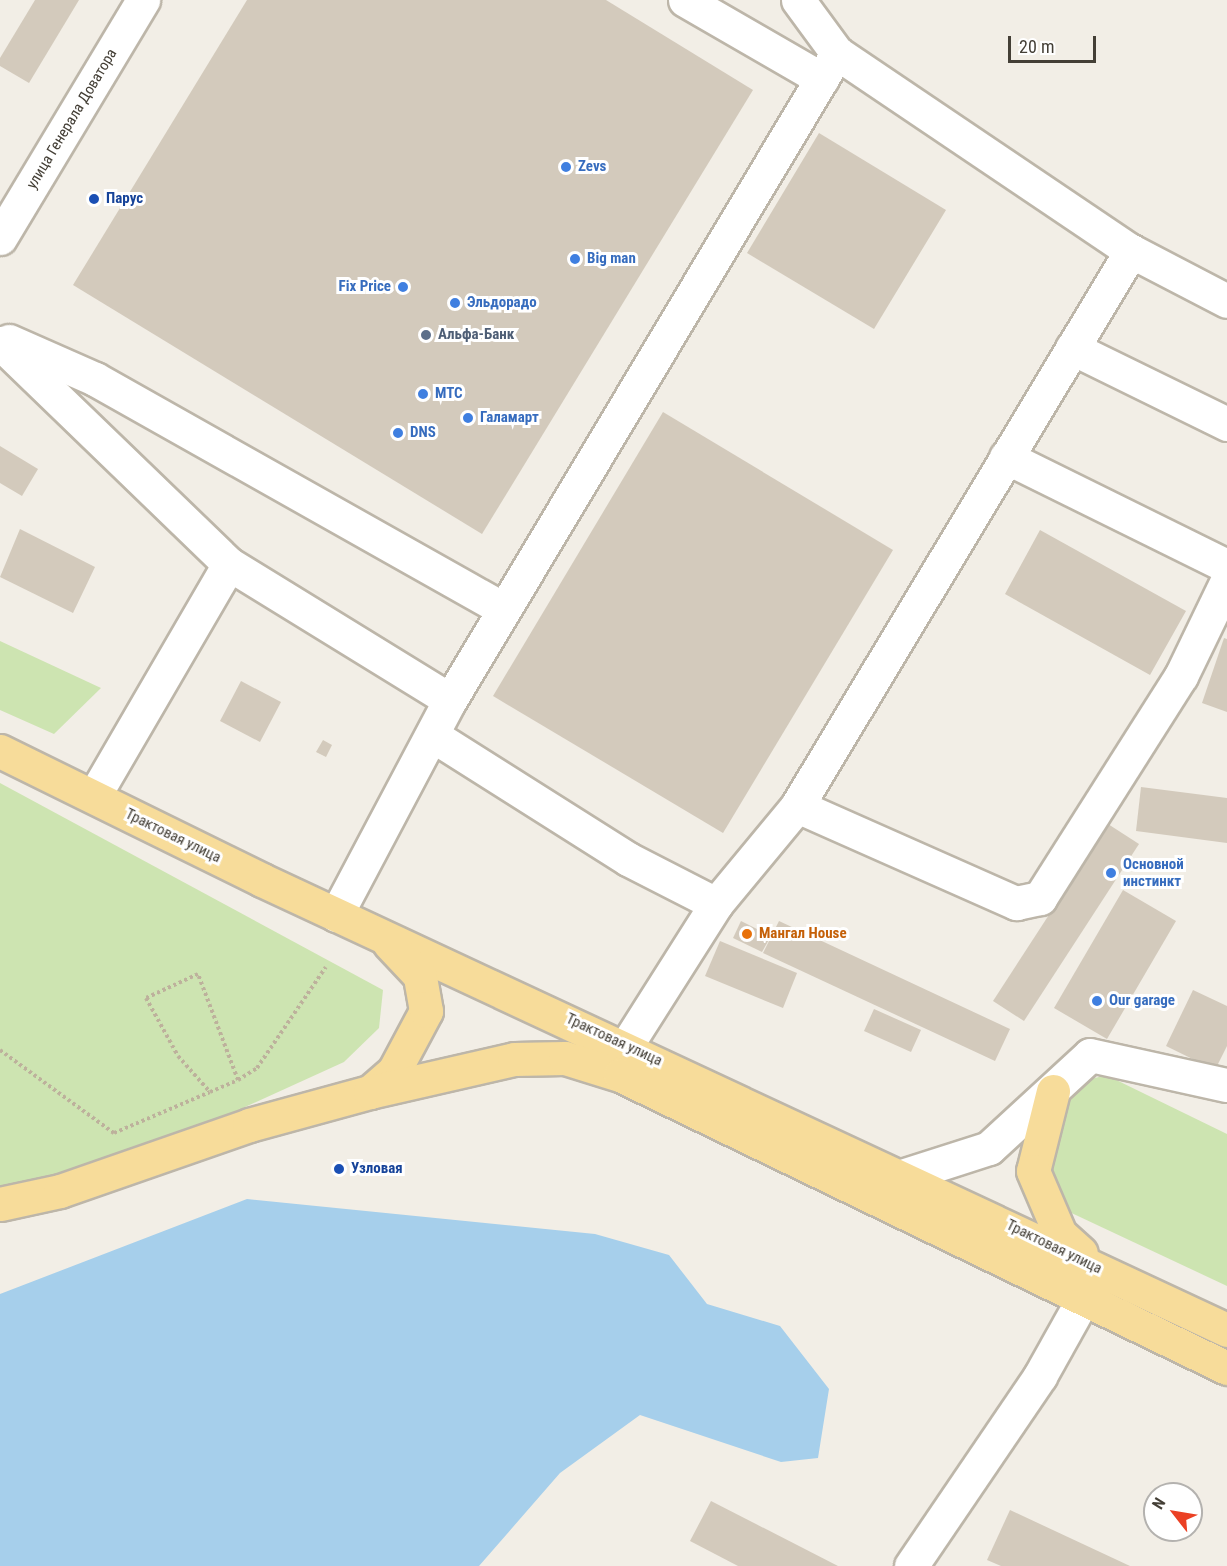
<!DOCTYPE html>
<html>
<head>
<meta charset="utf-8">
<style>
  body { margin:0 }
  #map { position:relative; width:1227px; height:1566px; overflow:hidden; background:#f2eee6; font-family:"Roboto Condensed",sans-serif }
  div>[style] { position:absolute }
  [style*='--x'] { left:calc(var(--x)*1px); top:calc(var(--y)*1px); width:calc(var(--w)*1px); rotate:calc(var(--a)*1deg) }
  .green>* { inset:0; background:#cde4b1 }
  .water>* { inset:0; background:#a6cfeb }
  .building>* { inset:0; background:#d3cabc }
  .path>* { height:4px; margin-top:-2px; transform-origin:0; background:repeating-linear-gradient(90deg,#bdb19c 0 3px,transparent 0 6px) }
  .roads { filter:drop-shadow(2px 0 #bdb6a9) drop-shadow(-2px 0 #bdb6a9) drop-shadow(0 2px #bdb6a9) drop-shadow(0 -2px #bdb6a9) }
  .minor>* { height:33px; margin:-16.5px; padding:0 16.5px; transform-origin:16.5px; border-radius:16.5px; background:#fff }
  .major>* { height:33px; margin:-16.5px; padding:0 16.5px; transform-origin:16.5px; border-radius:16.5px; background:#f7dc9a }
  .dots>* { width:16px; height:16px; translate:-50% -50%; box-sizing:border-box; border:3px solid #fff; border-radius:50% }
  span { translate:-50% -50%; white-space:nowrap; text-align:center; line-height:1.15; -webkit-text-stroke:6px #fff; paint-order:stroke }
  .street-label { font-size:15px; color:#443f36 }
  .shop-label { font-size:15px; color:#366cbe; font-weight:700 }
  .left { translate:0 -50%; text-align:left }
  .right { translate:-100% -50%; text-align:right }
  .transit-label { font-size:15px; color:#164399; font-weight:700 }
  .service-label { font-size:15px; color:#4e5e75; font-weight:700 }
  .food-label { font-size:15px; color:#c56008; font-weight:700 }
  .north { position:absolute; left:1143px; top:1482px; width:60px; height:60px; box-sizing:border-box; background:#fff; border:2px solid #b4b2af; border-radius:50%; rotate:301deg; font-size:16px; font-weight:700; line-height:24px; text-align:center; color:#443f36 }
  .north::after { content:''; display:block; margin:auto; width:21px; height:27px; background:#eb4124; clip-path:polygon(50% 0,100% 100%,50% 72%,0 100%) }
  .scale { position:absolute; left:1008px; top:36px; width:88px; height:27px; box-sizing:border-box; border:3px solid #443f36; border-top:0; padding-left:8px; font-size:18px; line-height:21px; white-space:nowrap; color:#443f36; -webkit-text-stroke:4px #fff; paint-order:stroke }
</style>
</head>
<body>
<div id="map">
  <div class="green">
    <i style="clip-path:polygon(0 641px,101px 688px,54px 734px,0 710px)"></i>
    <i style="clip-path:polygon(0 783px,383px 990px,379px 1028px,344px 1062px,60px 1191px,0 1202px)"></i>
    <i style="clip-path:polygon(1106px 1075px,1227px 1134px,1227px 1286px,1063px 1209px,1047px 1146px,1077px 1083px)"></i>
  </div>
  <div class="water">
    <i style="clip-path:polygon(247px 1199px,595px 1234px,669px 1255px,707px 1304px,780px 1326px,829px 1389px,818px 1458px,781px 1462px,640px 1415px,560px 1473px,479px 1566px,0 1566px,0 1294px)"></i>
  </div>
  <div class="building">
    <i style="clip-path:polygon(35px 0,79px 0,29px 83px,0 66px,0 58px)"></i>
    <i style="clip-path:polygon(247px 0,606px 0,753px 90px,482px 534px,73px 285px)"></i>
    <i style="clip-path:polygon(819px 133px,946px 210px,874px 329px,747px 253px)"></i>
    <i style="clip-path:polygon(663px 412px,893px 550px,723px 833px,493px 696px)"></i>
    <i style="clip-path:polygon(0 446px,38px 469px,22px 496px,0 483px)"></i>
    <i style="clip-path:polygon(20px 529px,95px 567px,73px 613px,0 577px)"></i>
    <i style="clip-path:polygon(1040px 530px,1186px 611px,1150px 675px,1005px 594px)"></i>
    <i style="clip-path:polygon(1224px 638px,1227px 639px,1227px 712px,1202px 703px)"></i>
    <i style="clip-path:polygon(241px 681px,281px 702px,260px 742px,220px 721px)"></i>
    <i style="clip-path:polygon(323px 740px,332px 745px,326px 757px,316px 752px)"></i>
    <i style="clip-path:polygon(1141px 787px,1227px 798px,1227px 843px,1136px 831px)"></i>
    <i style="clip-path:polygon(1108px 824px,1139px 844px,1024px 1021px,993px 1001px)"></i>
    <i style="clip-path:polygon(1123px 890px,1176px 921px,1107px 1039px,1054px 1008px)"></i>
    <i style="clip-path:polygon(741px 921px,771px 936px,762px 952px,733px 938px)"></i>
    <i style="clip-path:polygon(779px 921px,1010px 1029px,995px 1061px,763px 953px)"></i>
    <i style="clip-path:polygon(720px 941px,797px 973px,783px 1008px,705px 976px)"></i>
    <i style="clip-path:polygon(1193px 990px,1227px 1006px,1227px 1046px,1215px 1070px,1166px 1046px)"></i>
    <i style="clip-path:polygon(874px 1009px,921px 1030px,911px 1052px,864px 1031px)"></i>
    <i style="clip-path:polygon(711px 1501px,838px 1566px,738px 1566px,690px 1541px)"></i>
    <i style="clip-path:polygon(1010px 1510px,1130px 1566px,1001px 1566px,987px 1560px)"></i>
  </div>
  <div class="path">
    <i style="--x:0;--y:1050;--w:141;--a:36.1"></i>
    <i style="--x:114;--y:1133;--w:104;--a:-23.1"></i>
    <i style="--x:238;--y:1080;--w:113;--a:-110.7"></i>
    <i style="--x:198;--y:974;--w:57;--a:155.2"></i>
    <i style="--x:146;--y:998;--w:66;--a:61.1"></i>
    <i style="--x:178;--y:1056;--w:48;--a:48.4"></i>
    <i style="--x:210;--y:1092;--w:30;--a:-23"></i>
    <i style="--x:238;--y:1080;--w:22;--a:-32"></i>
    <i style="--x:257;--y:1068;--w:122;--a:-55.7"></i>
  </div>
  <div class="roads">
    <div class="minor">
      <i style="--x:685;--y:0;--w:158;--a:30"></i>
      <i style="--x:798;--y:0;--w:66;--a:53.7"></i>
      <i style="--x:837;--y:53;--w:354;--a:34"></i>
      <i style="--x:1131;--y:251;--w:108;--a:27.5"></i>
      <i style="--x:0;--y:238;--w:278;--a:-59"></i>
      <i style="--x:9;--y:341;--w:94;--a:23.8"></i>
      <i style="--x:95;--y:379;--w:468;--a:29.4"></i>
      <i style="--x:0;--y:343;--w:318;--a:44"></i>
      <i style="--x:229;--y:564;--w:259;--a:31.6"></i>
      <i style="--x:1072;--y:348;--w:173;--a:26.1"></i>
      <i style="--x:1006;--y:457;--w:246;--a:26.3"></i>
      <i style="--x:432;--y:735;--w:232;--a:32.3"></i>
      <i style="--x:628;--y:859;--w:99;--a:27.1"></i>
      <i style="--x:94;--y:796;--w:268;--a:-59.8"></i>
      <i style="--x:797;--y:806;--w:240;--a:23.9"></i>
      <i style="--x:1016;--y:903;--w:25;--a:-12"></i>
      <i style="--x:1040;--y:898;--w:263;--a:-57.6"></i>
      <i style="--x:1181;--y:676;--w:106;--a:-64.2"></i>
      <i style="--x:336;--y:915;--w:243;--a:-62.1"></i>
      <i style="--x:450;--y:700;--w:754;--a:-59.11"></i>
      <i style="--x:626;--y:1046;--w:168;--a:-57.6"></i>
      <i style="--x:716;--y:904;--w:127;--a:-50.4"></i>
      <i style="--x:797;--y:806;--w:648;--a:-58.96"></i>
      <i style="--x:905;--y:1175;--w:88;--a:-17.8"></i>
      <i style="--x:989;--y:1148;--w:137;--a:-42.6"></i>
      <i style="--x:1090;--y:1055;--w:140;--a:12.4"></i>
      <i style="--x:911;--y:1566;--w:230;--a:-55.8"></i>
      <i style="--x:1040;--y:1376;--w:88;--a:-60.8"></i>
    </div>
    <div class="major">
      <i style="--x:0;--y:751;--w:292;--a:26.2"></i>
      <i style="--x:262;--y:880;--w:1065;--a:25"></i>
      <i style="--x:1053;--y:1091;--w:82;--a:104"></i>
      <i style="--x:1033;--y:1171;--w:69;--a:66.8"></i>
      <i style="--x:1060;--y:1234;--w:28;--a:42"></i>
      <i style="--x:370;--y:1092;--w:32;--a:-41"></i>
      <i style="--x:394;--y:1071;--w:68;--a:-61.9"></i>
      <i style="--x:426;--y:1011;--w:36;--a:-100"></i>
      <i style="--x:420;--y:976;--w:45;--a:-133.2"></i>
      <i style="--x:0;--y:1204;--w:61;--a:-12.2"></i>
      <i style="--x:60;--y:1191;--w:200;--a:-19.2"></i>
      <i style="--x:249;--y:1125;--w:125;--a:-15.3"></i>
      <i style="--x:370;--y:1092;--w:148;--a:-12.9"></i>
      <i style="--x:514;--y:1059;--w:51;--a:-1.1"></i>
      <i style="--x:565;--y:1058;--w:58;--a:17.2"></i>
      <i style="--x:620;--y:1075;--w:674;--a:25.77"></i>
    </div>
  </div>
  <div class="dots">
    <i style="left:566px;top:167px;background:#3f7fe0"></i>
    <i style="left:94px;top:199px;background:#1a4fb4"></i>
    <i style="left:575px;top:259px;background:#3f7fe0"></i>
    <i style="left:403px;top:287px;background:#3f7fe0"></i>
    <i style="left:455px;top:303px;background:#3f7fe0"></i>
    <i style="left:426px;top:335px;background:#5c6f8a"></i>
    <i style="left:423px;top:394px;background:#3f7fe0"></i>
    <i style="left:468px;top:418px;background:#3f7fe0"></i>
    <i style="left:398px;top:433px;background:#3f7fe0"></i>
    <i style="left:1111px;top:873px;background:#3f7fe0"></i>
    <i style="left:747px;top:934px;background:#e8710a"></i>
    <i style="left:1097px;top:1001px;background:#3f7fe0"></i>
    <i style="left:339px;top:1169px;background:#1a4fb4"></i>
  </div>
  <div class="street-label">
    <span style="left:72px;top:119px;rotate:-59deg">улица Генерала Доватора</span>
    <span style="left:173px;top:836px;rotate:26deg">Трактовая улица</span>
    <span style="left:614px;top:1040px;rotate:25deg">Трактовая улица</span>
    <span style="left:1054px;top:1247px;rotate:26deg">Трактовая улица</span>
  </div>
  <div class="shop-label">
    <span class="left" style="left:578px;top:167px">Zevs</span>
    <span class="left" style="left:587px;top:259px">Big man</span>
    <span class="right" style="left:391px;top:287px">Fix Price</span>
    <span class="left" style="left:467px;top:303px">Эльдорадо</span>
    <span class="left" style="left:435px;top:394px">МТС</span>
    <span class="left" style="left:480px;top:418px">Галамарт</span>
    <span class="left" style="left:410px;top:433px">DNS</span>
    <span class="left" style="left:1123px;top:873px">Основной<br>инстинкт</span>
    <span class="left" style="left:1109px;top:1001px">Our garage</span>
  </div>
  <div class="transit-label">
    <span class="left" style="left:106px;top:199px">Парус</span>
    <span class="left" style="left:351px;top:1169px">Узловая</span>
  </div>
  <div class="service-label">
    <span class="left" style="left:438px;top:335px">Альфа-Банк</span>
  </div>
  <div class="food-label">
    <span class="left" style="left:759px;top:934px">Мангал House</span>
  </div>
  <div class="north">N</div>
  <div class="scale">20 m</div>
</div>
</body>
</html>
